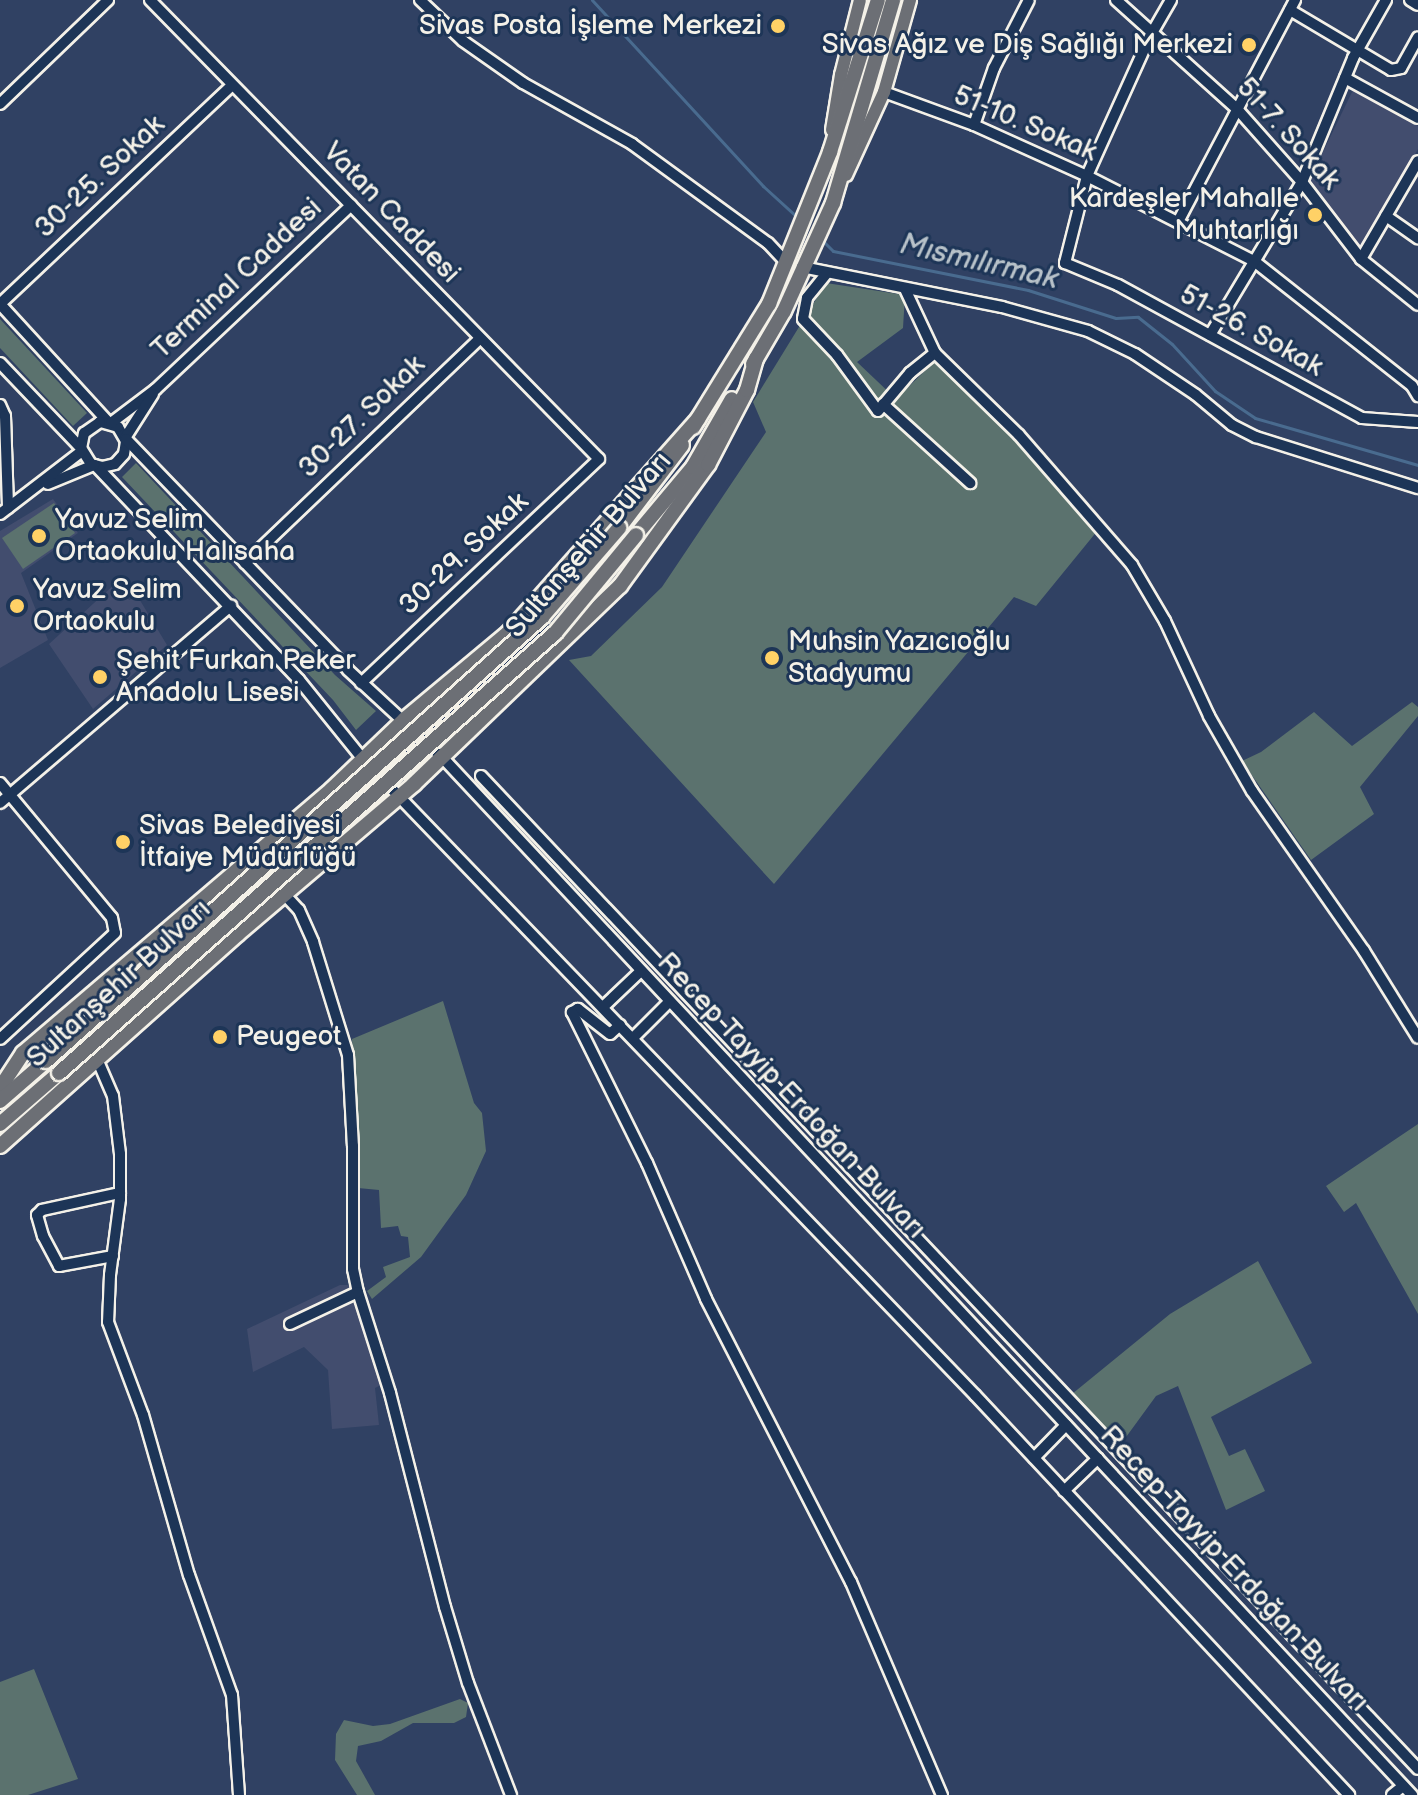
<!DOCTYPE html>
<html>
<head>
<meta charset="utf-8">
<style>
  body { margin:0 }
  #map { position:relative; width:1418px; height:1795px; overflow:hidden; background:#304163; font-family:"Balsamiq Sans",sans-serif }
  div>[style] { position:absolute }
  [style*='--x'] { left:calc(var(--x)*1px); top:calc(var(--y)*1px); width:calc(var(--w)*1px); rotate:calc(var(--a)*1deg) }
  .built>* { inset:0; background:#424d6e }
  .green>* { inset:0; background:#5b726e }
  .stream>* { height:3px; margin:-1.5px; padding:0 1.5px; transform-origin:1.5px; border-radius:1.5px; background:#496b8f }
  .roads { filter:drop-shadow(2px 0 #f4f1e8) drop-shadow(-2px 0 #f4f1e8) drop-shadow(0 2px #f4f1e8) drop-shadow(0 -2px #f4f1e8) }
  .minor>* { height:10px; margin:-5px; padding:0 5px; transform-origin:5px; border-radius:5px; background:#1d3557 }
  .major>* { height:12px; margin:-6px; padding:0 6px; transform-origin:6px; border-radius:6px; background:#6c6f75 }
  .highway>* { height:14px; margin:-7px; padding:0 7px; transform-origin:7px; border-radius:7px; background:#6c6f75 }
  .bridges { filter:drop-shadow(2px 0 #f4f1e8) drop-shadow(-2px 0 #f4f1e8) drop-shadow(0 2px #f4f1e8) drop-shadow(0 -2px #f4f1e8) }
  .highway-bridge>* { height:14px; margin:-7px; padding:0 7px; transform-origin:7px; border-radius:7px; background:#6c6f75 }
  .dots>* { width:22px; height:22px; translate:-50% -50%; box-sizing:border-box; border:4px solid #1d3557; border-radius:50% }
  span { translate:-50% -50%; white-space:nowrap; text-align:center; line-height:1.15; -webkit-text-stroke:6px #1d3557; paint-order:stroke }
  .poi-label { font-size:28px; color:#f4f1e8 }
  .right { translate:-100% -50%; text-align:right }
  .left { translate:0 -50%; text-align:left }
  .street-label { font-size:28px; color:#f4f1e8 }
  .water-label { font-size:30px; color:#b8c2c9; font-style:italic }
</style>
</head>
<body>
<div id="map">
  <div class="built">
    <i style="clip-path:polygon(1353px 90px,1418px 126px,1418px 149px,1361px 251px,1308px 183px)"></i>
    <i style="clip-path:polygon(53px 499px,78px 533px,21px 573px,48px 640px,0 668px,0 531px)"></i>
    <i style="clip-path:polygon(116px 583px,129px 600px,138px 597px,167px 645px,93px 709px,49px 644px)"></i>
    <i style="clip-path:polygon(340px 1285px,350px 1285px,383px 1384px,375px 1388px,379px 1425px,332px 1429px,328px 1370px,304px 1347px,253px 1372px,247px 1329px)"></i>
  </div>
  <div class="green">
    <i style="clip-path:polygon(826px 283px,905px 295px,903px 328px,857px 362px,896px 399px,935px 361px,975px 394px,1098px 530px,1036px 606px,1014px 597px,774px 884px,569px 660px,591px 656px,662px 587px,766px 432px,753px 402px)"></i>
    <i style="clip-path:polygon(0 319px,87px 413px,73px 426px,0 348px)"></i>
    <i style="clip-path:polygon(136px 463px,335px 675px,376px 711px,356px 730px,333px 700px,122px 477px)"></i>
    <i style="clip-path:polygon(54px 503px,75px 533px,23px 569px,2px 538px)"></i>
    <i style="clip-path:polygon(1412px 702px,1418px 707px,1418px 716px,1360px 787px,1374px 814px,1311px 860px,1242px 761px,1261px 752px,1314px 712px,1352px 746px)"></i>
    <i style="clip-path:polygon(443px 1001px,474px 1103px,482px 1113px,486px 1151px,466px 1195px,421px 1257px,372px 1299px,367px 1291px,386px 1277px,383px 1267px,410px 1257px,408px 1237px,401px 1236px,398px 1226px,381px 1228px,379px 1190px,358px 1188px,352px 1039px)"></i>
    <i style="clip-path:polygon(1418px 1124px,1418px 1314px,1356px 1203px,1344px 1212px,1326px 1186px)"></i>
    <i style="clip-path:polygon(1258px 1261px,1312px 1363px,1211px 1417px,1229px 1456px,1245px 1449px,1265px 1491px,1226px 1510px,1178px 1386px,1156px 1396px,1121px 1444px,1072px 1394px,1170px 1314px)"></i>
    <i style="clip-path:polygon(34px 1669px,78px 1779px,28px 1795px,0 1795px,0 1682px)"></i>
    <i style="clip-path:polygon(460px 1699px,468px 1703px,466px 1717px,454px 1723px,413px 1723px,381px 1741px,358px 1746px,356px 1761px,375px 1795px,357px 1795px,335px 1760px,336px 1734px,344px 1720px,373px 1726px,390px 1724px)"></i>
  </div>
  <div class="stream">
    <i style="--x:592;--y:0;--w:253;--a:47.4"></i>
    <i style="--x:763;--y:186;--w:47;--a:42.4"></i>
    <i style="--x:821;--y:239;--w:17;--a:45"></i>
    <i style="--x:833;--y:251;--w:199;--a:11.3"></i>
    <i style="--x:1028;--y:290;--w:92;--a:17.7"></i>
    <i style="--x:1116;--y:318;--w:22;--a:-3"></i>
    <i style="--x:1138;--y:317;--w:43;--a:38.5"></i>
    <i style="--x:1172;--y:344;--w:64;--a:47.5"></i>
    <i style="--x:1215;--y:391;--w:48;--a:34"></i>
    <i style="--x:1255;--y:418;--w:170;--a:16.1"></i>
  </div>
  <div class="roads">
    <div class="minor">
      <i style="--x:150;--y:0;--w:642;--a:45.63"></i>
      <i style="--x:599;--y:459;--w:327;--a:136.7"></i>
      <i style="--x:420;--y:0;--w:59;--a:43.6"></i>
      <i style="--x:463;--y:41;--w:73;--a:35"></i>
      <i style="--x:523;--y:83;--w:125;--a:29.2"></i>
      <i style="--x:632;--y:144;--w:168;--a:36.1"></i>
      <i style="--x:768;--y:243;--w:26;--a:47"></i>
      <i style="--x:1116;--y:0;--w:164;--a:42"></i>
      <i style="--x:1238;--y:110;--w:96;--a:48.4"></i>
      <i style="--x:1302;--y:182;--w:97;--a:52.5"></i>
      <i style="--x:1361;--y:259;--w:73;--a:38.9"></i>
      <i style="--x:1171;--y:0;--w:39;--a:120"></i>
      <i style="--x:1151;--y:34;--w:156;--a:114.3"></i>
      <i style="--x:1087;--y:176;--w:90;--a:104.2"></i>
      <i style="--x:1065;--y:263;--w:57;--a:22.5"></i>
      <i style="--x:1118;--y:285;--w:278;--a:28.6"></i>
      <i style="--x:1362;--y:418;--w:56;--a:4.1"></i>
      <i style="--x:1410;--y:0;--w:9;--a:32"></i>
      <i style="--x:1290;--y:10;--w:117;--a:30.7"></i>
      <i style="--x:1391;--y:70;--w:10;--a:-11"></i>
      <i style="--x:1401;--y:68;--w:35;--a:-61"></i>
      <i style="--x:1345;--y:78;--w:83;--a:28.7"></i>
      <i style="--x:884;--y:92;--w:96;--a:20.1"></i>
      <i style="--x:974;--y:125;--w:124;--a:24.3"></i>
      <i style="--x:1087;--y:176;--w:187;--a:27"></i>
      <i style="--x:1254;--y:261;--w:201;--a:38.3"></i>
      <i style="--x:1412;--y:386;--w:12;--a:59"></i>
      <i style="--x:0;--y:104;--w:150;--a:-43.9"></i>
      <i style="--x:974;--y:125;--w:60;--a:-70.7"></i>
      <i style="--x:994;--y:68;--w:76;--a:-62.8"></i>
      <i style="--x:1386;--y:216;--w:39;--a:35"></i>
      <i style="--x:1179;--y:220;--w:249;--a:-62.2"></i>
      <i style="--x:1361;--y:259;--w:113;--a:-59.8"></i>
      <i style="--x:802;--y:267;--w:204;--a:11.3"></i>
      <i style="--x:1002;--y:307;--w:89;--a:15.6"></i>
      <i style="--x:1088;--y:331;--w:52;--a:26.1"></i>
      <i style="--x:1135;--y:354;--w:73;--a:33.9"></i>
      <i style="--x:1196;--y:395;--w:47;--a:39.8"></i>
      <i style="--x:1232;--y:425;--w:27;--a:27"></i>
      <i style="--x:1256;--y:437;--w:170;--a:17.5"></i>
      <i style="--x:827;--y:273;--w:32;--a:129"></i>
      <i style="--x:807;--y:298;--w:21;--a:101"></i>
      <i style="--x:803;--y:319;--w:50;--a:46.6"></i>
      <i style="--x:837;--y:355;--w:69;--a:53.8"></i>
      <i style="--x:878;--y:411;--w:50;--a:-49.9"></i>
      <i style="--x:910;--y:373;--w:32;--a:-39"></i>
      <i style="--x:905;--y:289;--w:71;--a:64.9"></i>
      <i style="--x:935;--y:353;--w:117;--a:44.3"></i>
      <i style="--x:1019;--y:435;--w:172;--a:49"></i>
      <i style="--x:1132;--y:565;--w:65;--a:59.5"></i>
      <i style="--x:1165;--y:621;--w:105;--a:65.1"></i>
      <i style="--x:1209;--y:716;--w:86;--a:60.2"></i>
      <i style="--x:1252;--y:791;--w:195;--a:55"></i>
      <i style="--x:1364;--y:951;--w:102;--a:58.2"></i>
      <i style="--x:0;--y:304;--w:319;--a:-43.3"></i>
      <i style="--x:0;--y:304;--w:161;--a:47.5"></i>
      <i style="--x:1210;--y:335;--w:179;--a:-59"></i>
      <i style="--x:1302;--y:182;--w:134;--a:-67.6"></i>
      <i style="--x:1353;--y:58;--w:67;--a:-60.4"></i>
      <i style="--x:0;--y:363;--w:117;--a:46.4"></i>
      <i style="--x:81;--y:448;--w:19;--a:58"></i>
      <i style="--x:91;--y:464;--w:11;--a:15"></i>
      <i style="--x:102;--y:467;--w:13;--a:-13"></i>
      <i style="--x:115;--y:464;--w:13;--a:-48"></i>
      <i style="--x:124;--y:454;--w:13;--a:-81"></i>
      <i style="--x:126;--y:441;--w:16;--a:-120"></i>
      <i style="--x:118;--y:427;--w:19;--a:-164"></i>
      <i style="--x:100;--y:422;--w:19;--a:145"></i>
      <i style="--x:84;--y:433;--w:15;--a:101"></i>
      <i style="--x:883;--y:404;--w:118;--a:42.2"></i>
      <i style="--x:0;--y:405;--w:12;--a:66"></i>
      <i style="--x:5;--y:416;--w:92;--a:88.1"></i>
      <i style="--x:111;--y:423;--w:56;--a:-37.1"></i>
      <i style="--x:156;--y:389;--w:268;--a:-43.3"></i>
      <i style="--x:125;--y:438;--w:52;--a:-57.5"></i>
      <i style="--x:126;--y:439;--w:320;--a:46.1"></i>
      <i style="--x:348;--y:670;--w:128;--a:42.8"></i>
      <i style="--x:442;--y:757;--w:1421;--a:46.94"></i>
      <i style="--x:96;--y:466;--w:295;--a:46.5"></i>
      <i style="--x:299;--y:680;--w:100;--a:51.1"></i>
      <i style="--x:362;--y:758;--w:884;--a:46.1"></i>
      <i style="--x:975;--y:1395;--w:548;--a:46.92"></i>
      <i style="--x:48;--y:484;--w:50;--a:-22.4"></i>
      <i style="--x:0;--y:514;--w:103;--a:-37.5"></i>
      <i style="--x:245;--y:563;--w:324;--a:-43.7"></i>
      <i style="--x:481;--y:776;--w:1365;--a:46.66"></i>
      <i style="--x:0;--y:783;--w:175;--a:50.3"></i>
      <i style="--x:112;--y:918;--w:15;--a:79"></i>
      <i style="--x:115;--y:933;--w:156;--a:137.3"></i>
      <i style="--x:0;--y:803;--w:304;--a:-40.5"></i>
      <i style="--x:284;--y:894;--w:22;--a:47"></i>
      <i style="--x:299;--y:910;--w:35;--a:66"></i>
      <i style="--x:313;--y:942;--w:118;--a:72.8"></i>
      <i style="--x:348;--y:1055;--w:91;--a:86.9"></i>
      <i style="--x:353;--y:1146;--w:123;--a:90"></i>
      <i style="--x:353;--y:1269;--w:24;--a:78"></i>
      <i style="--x:358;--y:1292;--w:106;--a:72.4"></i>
      <i style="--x:390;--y:1393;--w:221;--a:75.6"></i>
      <i style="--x:445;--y:1607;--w:79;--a:73.2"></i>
      <i style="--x:468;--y:1683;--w:120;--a:69"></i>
      <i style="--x:603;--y:1007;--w:52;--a:-43.5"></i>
      <i style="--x:620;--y:1025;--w:13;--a:138"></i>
      <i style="--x:610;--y:1034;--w:41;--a:-142"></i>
      <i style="--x:578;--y:1009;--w:7;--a:153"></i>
      <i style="--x:572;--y:1012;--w:169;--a:63.6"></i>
      <i style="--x:647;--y:1163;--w:148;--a:66.5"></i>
      <i style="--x:706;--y:1299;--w:318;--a:62.9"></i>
      <i style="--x:851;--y:1582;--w:232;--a:66.9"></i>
      <i style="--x:633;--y:1038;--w:52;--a:-45"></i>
      <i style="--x:97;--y:1059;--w:40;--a:66.6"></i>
      <i style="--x:113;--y:1096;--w:58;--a:83.1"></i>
      <i style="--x:120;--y:1154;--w:45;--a:90"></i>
      <i style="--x:120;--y:1199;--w:77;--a:97.5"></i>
      <i style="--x:110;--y:1275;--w:47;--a:92.4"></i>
      <i style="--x:108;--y:1322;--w:99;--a:69.4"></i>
      <i style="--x:143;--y:1415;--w:166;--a:74"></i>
      <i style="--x:189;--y:1575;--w:127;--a:70.3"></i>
      <i style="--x:232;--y:1695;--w:100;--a:86"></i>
      <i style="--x:113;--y:1256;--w:55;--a:169.5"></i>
      <i style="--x:59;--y:1266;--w:34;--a:-118"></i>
      <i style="--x:43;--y:1236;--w:22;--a:-106"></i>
      <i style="--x:37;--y:1215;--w:7;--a:-45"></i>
      <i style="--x:42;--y:1210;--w:80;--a:-12.3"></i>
      <i style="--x:290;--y:1324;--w:75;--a:-25.2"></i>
      <i style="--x:1034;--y:1458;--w:46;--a:-45.9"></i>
      <i style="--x:1064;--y:1491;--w:47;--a:-44.1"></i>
      <i style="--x:1392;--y:1795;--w:14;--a:-39"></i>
    </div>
    <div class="major">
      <i style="--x:832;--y:130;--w:56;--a:-80.7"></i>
      <i style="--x:841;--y:75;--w:77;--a:-75.8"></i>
      <i style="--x:846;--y:175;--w:91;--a:-65.4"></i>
      <i style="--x:884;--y:92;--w:96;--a:-74.2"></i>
    </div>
    <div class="highway">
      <i style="--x:753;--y:364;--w:61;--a:-59.7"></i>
      <i style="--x:784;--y:311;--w:119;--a:-65.6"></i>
      <i style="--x:833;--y:203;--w:212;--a:-73.5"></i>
      <i style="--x:693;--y:427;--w:145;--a:-58.3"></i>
      <i style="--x:769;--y:304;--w:164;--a:-68.1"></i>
      <i style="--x:830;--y:152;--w:159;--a:-72.5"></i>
      <i style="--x:619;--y:528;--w:104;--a:-52.8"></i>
      <i style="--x:636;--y:535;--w:89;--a:-50"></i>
      <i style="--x:693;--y:467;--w:78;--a:-60.2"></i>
      <i style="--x:0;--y:1088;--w:42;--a:-56.7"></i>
      <i style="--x:23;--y:1053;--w:406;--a:-40.5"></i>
      <i style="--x:332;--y:789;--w:101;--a:-43.8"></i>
      <i style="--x:405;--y:719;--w:134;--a:-39.9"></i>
      <i style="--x:508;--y:633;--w:286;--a:-48.4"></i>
      <i style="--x:0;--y:1101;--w:61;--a:-41"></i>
      <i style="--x:0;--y:1124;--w:78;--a:-40.8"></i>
      <i style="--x:0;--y:1146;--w:319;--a:-41.7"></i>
      <i style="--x:238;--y:934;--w:231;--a:-40.4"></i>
      <i style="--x:414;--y:784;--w:286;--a:-43.9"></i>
      <i style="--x:620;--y:586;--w:150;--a:-54"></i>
      <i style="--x:708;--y:465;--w:85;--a:-62.5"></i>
      <i style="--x:747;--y:390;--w:33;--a:-74"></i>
    </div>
  </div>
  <div class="bridges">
    <div class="highway-bridge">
      <i style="--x:46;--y:1061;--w:666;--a:-41.83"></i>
      <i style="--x:542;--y:617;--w:118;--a:-49.1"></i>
      <i style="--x:59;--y:1073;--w:663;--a:-41.58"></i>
      <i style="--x:555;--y:633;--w:127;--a:-50.4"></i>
    </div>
  </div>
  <div class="dots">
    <i style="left:778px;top:26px;background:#ffd166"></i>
    <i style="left:1249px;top:45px;background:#ffd166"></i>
    <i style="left:1315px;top:215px;background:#ffd166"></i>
    <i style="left:39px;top:536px;background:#ffd166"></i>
    <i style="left:17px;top:606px;background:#ffd166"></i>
    <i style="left:772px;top:658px;background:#ffd166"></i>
    <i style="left:100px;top:677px;background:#ffd166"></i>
    <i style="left:123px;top:842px;background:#ffd166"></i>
    <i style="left:220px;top:1037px;background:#ffd166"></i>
  </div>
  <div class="poi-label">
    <span class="right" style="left:762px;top:26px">Sivas Posta İşleme Merkezi</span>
    <span class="right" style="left:1233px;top:45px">Sivas Ağız ve Diş Sağlığı Merkezi</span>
    <span class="right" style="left:1299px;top:215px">Kardeşler Mahalle<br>Muhtarlığı</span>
    <span class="left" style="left:55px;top:536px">Yavuz Selim<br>Ortaokulu Halısaha</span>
    <span class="left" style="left:33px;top:606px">Yavuz Selim<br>Ortaokulu</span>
    <span class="left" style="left:788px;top:658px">Muhsin Yazıcıoğlu<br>Stadyumu</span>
    <span class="left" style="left:116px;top:677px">Şehit Furkan Peker<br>Anadolu Lisesi</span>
    <span class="left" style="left:139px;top:842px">Sivas Belediyesi<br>İtfaiye Müdürlüğü</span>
    <span class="left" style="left:236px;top:1037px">Peugeot</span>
  </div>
  <div class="street-label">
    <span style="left:1025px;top:124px;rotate:23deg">51-10. Sokak</span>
    <span style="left:1288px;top:134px;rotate:48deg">51-7. Sokak</span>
    <span style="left:100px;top:177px;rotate:-43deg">30-25. Sokak</span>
    <span style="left:391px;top:213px;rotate:46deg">Vatan Caddesi</span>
    <span style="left:237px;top:279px;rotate:-43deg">Terminal Caddesi</span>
    <span style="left:1251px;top:331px;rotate:29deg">51-26. Sokak</span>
    <span style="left:362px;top:417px;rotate:-44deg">30-27. Sokak</span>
    <span style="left:589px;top:545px;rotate:-49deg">Sultanşehir Bulvarı</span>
    <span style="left:464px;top:554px;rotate:-43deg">30-29. Sokak</span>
    <span style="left:119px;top:984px;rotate:-42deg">Sultanşehir Bulvarı</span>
    <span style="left:791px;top:1096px;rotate:47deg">Recep Tayyip Erdoğan Bulvarı</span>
    <span style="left:1234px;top:1569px;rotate:47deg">Recep Tayyip Erdoğan Bulvarı</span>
  </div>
  <div class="water-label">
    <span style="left:979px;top:262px;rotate:13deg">Mısmılırmak</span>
  </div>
</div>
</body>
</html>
